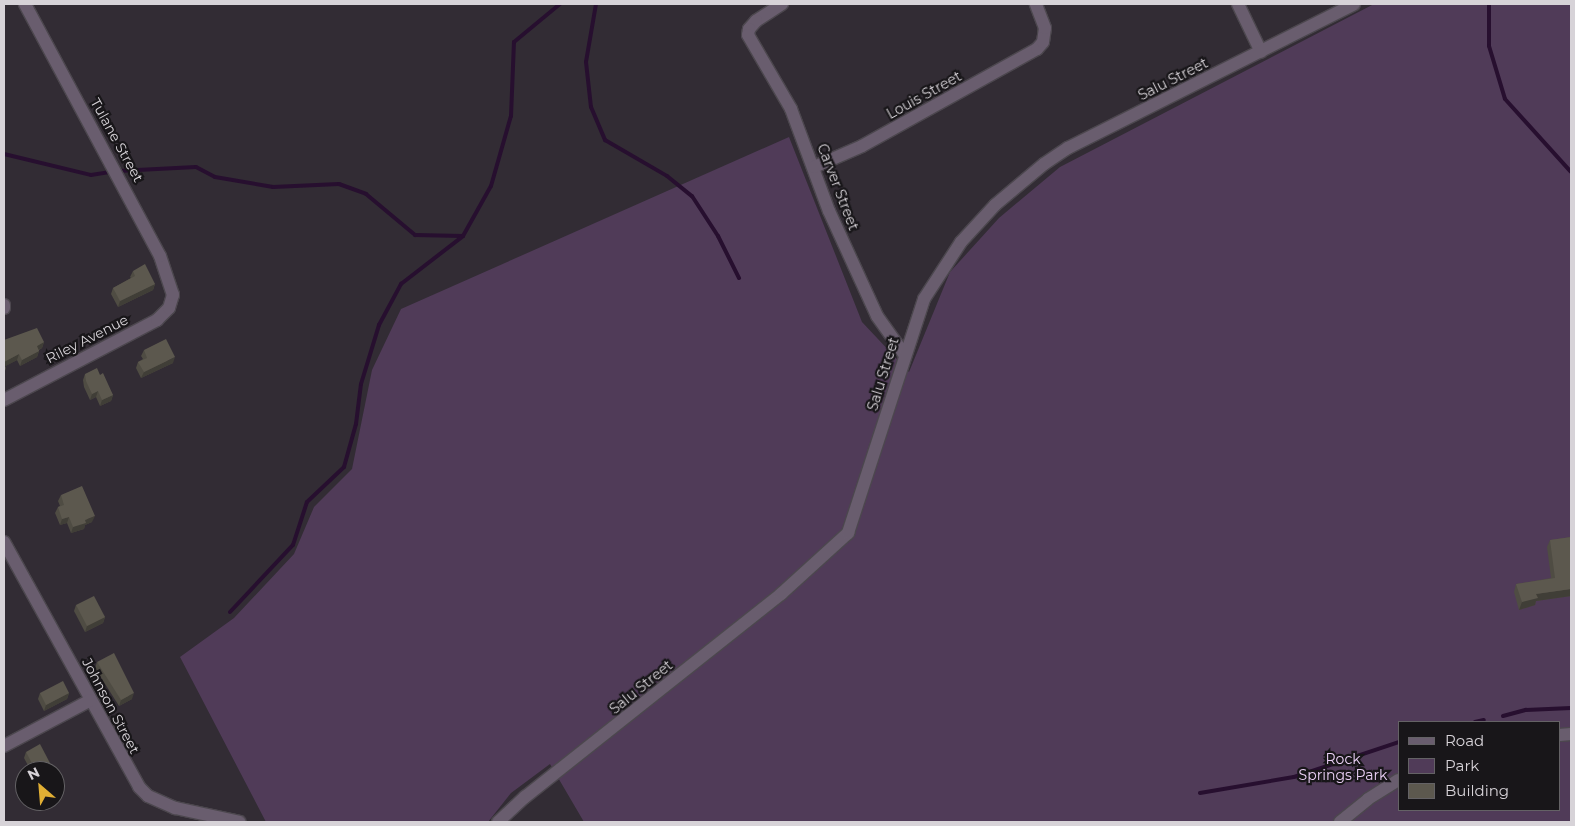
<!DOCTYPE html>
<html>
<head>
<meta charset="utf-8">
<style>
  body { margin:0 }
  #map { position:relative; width:1575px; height:826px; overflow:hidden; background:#322c34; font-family:Montserrat,sans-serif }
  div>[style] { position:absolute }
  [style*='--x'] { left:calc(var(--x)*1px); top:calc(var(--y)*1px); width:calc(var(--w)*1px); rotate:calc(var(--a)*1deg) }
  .green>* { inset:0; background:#503b58 }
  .stream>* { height:4px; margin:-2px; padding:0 2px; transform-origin:2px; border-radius:2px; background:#270f2f }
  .roads { filter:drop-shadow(1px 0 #4c474e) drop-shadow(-1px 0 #4c474e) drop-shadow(0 1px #4c474e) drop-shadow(0 -1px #4c474e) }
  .minor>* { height:12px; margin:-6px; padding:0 6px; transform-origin:6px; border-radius:6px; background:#695d6e }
  .wall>* { inset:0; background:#4f4c43 }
  .shaded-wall>* { inset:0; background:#403e37 }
  .building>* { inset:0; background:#5c584e }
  span { translate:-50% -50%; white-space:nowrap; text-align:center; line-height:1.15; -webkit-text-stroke:4.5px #181619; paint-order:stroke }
  .street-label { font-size:14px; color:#d7d3d8 }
  .park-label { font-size:14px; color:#ecd1f7 }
  .frame { position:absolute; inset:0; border:5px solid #d7d3d8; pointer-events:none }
  .legend { position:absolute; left:1398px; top:721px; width:162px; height:90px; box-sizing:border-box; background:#181619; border:1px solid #646265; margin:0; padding:6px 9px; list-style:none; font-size:15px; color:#d7d3d8 }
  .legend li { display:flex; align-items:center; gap:10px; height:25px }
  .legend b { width:25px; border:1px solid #646265 }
  .north { position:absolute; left:15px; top:761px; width:50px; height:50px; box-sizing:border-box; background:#181619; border:1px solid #646265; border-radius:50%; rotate:333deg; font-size:14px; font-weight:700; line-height:20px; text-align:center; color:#d7d3d8 }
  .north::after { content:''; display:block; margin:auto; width:18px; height:22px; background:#e1af34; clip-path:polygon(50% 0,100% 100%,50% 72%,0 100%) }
</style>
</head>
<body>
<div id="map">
  <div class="green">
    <i style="clip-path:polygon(evenodd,1374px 4px,1571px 4px,1571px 822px,584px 822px,550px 764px,511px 793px,488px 822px,266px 822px,180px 657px,234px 618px,294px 554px,314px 507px,352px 469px,372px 370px,401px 309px,789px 137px,862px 322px,909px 372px,950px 272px,999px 218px,1060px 167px,1374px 4px,1399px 722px,1559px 722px,1559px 810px,1399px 810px,1399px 722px)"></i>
  </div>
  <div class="stream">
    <i style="--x:596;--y:4;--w:59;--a:99.8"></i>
    <i style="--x:586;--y:62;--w:45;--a:83.7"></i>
    <i style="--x:591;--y:107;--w:36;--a:67"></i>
    <i style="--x:605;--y:140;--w:72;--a:30.1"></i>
    <i style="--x:667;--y:176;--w:32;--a:39"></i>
    <i style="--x:692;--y:196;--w:48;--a:57"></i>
    <i style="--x:718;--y:236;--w:47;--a:63.4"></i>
    <i style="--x:1489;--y:4;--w:42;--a:90"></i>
    <i style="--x:1489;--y:46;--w:55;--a:73.2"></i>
    <i style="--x:1505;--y:99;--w:98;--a:47.9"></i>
    <i style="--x:4;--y:154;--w:89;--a:13.6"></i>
    <i style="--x:91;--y:175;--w:20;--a:-9"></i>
    <i style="--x:118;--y:171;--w:78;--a:-2.9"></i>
    <i style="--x:196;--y:167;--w:21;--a:28"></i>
    <i style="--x:215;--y:177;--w:59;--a:9.8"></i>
    <i style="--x:273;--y:187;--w:66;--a:-2.6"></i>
    <i style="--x:339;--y:184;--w:29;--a:20"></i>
    <i style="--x:366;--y:194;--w:64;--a:39.9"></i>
    <i style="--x:415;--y:235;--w:48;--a:1.2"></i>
    <i style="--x:230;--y:612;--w:92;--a:-46.8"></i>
    <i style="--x:293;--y:545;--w:45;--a:-72"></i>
    <i style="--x:307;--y:502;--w:51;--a:-43.4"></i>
    <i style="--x:344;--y:467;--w:45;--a:-74.4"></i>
    <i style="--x:356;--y:424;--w:40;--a:-82.9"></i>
    <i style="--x:361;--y:384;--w:62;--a:-73"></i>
    <i style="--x:379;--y:325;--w:47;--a:-61.8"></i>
    <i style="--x:401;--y:284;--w:78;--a:-37.7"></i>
    <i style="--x:463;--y:236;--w:57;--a:-60.8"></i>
    <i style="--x:491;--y:186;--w:73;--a:-74.1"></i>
    <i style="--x:511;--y:116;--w:74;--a:-87.7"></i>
    <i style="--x:514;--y:42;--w:60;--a:-39.6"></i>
    <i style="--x:1503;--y:716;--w:24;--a:-15"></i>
    <i style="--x:1526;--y:710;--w:45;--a:-2.5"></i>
    <i style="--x:1475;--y:722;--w:9;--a:-13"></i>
    <i style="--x:1200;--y:793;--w:95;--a:-9.7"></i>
    <i style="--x:1294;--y:777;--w:111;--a:-18.4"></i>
  </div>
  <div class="roads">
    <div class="minor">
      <i style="--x:782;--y:4;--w:31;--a:147"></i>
      <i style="--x:756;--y:21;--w:11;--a:131"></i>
      <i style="--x:749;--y:29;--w:6;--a:99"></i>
      <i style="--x:748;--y:35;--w:86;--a:59.8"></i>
      <i style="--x:791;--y:109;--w:109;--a:69.6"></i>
      <i style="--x:829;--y:211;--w:115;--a:65.4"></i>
      <i style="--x:877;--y:316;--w:47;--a:54.6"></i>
      <i style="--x:1238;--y:4;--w:53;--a:64.4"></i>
      <i style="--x:814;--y:167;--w:52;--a:-23.6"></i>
      <i style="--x:862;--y:146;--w:200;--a:-29"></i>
      <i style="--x:1037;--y:49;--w:9;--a:-49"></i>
      <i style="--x:1043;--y:42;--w:14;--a:-82"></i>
      <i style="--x:1045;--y:28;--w:26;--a:-111"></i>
      <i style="--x:4;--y:305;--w:3;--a:90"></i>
      <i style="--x:4;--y:400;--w:173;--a:-27.6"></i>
      <i style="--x:157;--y:320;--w:17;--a:-45"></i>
      <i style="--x:169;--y:308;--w:14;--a:-73"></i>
      <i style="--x:173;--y:295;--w:41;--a:-108.4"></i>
      <i style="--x:160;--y:256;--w:286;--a:-118.2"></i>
      <i style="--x:4;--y:542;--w:280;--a:61.1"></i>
      <i style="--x:139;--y:787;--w:13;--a:45"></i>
      <i style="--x:148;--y:796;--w:30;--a:24"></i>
      <i style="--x:175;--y:808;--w:66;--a:12.2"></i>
      <i style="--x:1559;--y:735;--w:12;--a:-5"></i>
      <i style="--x:4;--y:746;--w:98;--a:-27.9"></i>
      <i style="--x:498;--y:822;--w:37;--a:-43"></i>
      <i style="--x:525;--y:797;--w:327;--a:-38.4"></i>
      <i style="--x:781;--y:594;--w:91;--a:-42.3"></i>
      <i style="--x:848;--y:533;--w:246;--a:-72"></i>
      <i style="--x:924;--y:299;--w:68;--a:-57"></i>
      <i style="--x:961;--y:242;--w:50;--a:-47.4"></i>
      <i style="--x:995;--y:205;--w:64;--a:-39.9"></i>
      <i style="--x:1044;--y:164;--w:29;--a:-34"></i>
      <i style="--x:1068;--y:148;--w:320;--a:-26.7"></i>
      <i style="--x:1340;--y:822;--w:36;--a:-39"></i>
      <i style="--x:1368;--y:799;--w:36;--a:-32"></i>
    </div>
  </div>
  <div class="wall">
    <i style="clip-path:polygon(133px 271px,155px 284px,153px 290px,118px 307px,111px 294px,113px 288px,131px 278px,130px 277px)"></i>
    <i style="clip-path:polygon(4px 340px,44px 342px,42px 348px,39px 350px,39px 351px,37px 357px,20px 366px,17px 360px,5px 366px,6px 368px,4px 374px)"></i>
    <i style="clip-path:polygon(144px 350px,173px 363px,141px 378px,136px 368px,138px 362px,143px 359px,141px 356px)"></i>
    <i style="clip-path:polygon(85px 374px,100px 375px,113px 395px,111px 401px,100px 406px,96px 397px,90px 400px,84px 387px,83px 380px)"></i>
    <i style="clip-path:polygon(61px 495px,92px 522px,85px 525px,84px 529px,71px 533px,67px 523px,60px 525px,55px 513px,58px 507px,60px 506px,58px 501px)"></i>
    <i style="clip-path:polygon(1571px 537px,1571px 596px,1536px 601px,1535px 605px,1519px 610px,1514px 592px,1516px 584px,1551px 578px,1547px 547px,1550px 540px)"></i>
    <i style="clip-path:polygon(76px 605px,105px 617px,103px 623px,85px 632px,74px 611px)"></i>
    <i style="clip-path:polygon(97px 662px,132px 699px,119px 706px,95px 668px)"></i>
    <i style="clip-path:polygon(40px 693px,69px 693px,67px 699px,44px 711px,38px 699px)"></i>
    <i style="clip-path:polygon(26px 752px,49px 771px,31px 771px,24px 758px)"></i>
  </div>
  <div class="shaded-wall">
    <i style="clip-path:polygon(155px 284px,153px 290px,118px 307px,120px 301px)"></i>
    <i style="clip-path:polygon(44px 342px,42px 348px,34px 352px,37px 346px)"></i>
    <i style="clip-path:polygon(39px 351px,37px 357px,20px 366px,22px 360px)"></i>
    <i style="clip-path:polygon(19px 354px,17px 360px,4px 367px,4px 362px)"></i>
    <i style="clip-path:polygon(175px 357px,173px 363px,141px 378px,144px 372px)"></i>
    <i style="clip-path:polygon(98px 391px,96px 397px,90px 400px,92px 394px)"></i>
    <i style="clip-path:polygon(113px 395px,111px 401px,100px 406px,102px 400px)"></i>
    <i style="clip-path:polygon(95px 516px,92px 522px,85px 525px,84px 529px,71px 533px,73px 527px,85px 520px)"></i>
    <i style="clip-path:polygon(69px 517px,67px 523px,60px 525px,62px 519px)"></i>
    <i style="clip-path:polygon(1571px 589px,1571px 596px,1536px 601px,1535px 605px,1519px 610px,1522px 602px,1536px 594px)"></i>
    <i style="clip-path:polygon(105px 617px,103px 623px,85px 632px,87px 626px)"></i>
    <i style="clip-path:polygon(69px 693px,67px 699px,44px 711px,46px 705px)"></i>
    <i style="clip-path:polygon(134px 693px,132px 699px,119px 706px,121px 700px)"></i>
    <i style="clip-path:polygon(51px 765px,49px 771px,40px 771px)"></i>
  </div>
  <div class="building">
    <i style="clip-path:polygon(145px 264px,155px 284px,120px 301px,113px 288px,135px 276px,133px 271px)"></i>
    <i style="clip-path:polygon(37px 328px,44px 342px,37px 346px,39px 351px,22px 360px,19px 354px,4px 362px,4px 340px)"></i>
    <i style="clip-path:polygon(166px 339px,175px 357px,144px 372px,138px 362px,147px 358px,144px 350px)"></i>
    <i style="clip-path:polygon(97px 368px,100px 375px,103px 373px,113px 395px,102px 400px,98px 391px,92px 394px,86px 381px,85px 374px)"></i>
    <i style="clip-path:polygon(82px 486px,95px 516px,85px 520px,86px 523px,73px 527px,69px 517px,62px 519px,58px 507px,64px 505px,61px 495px)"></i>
    <i style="clip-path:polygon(1571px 537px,1571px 589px,1536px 594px,1538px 598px,1522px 602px,1516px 584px,1555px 578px,1550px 540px)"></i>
    <i style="clip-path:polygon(94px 596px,105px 617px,87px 626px,76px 605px)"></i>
    <i style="clip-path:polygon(114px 653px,134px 693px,121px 700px,97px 662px)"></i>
    <i style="clip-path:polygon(63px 681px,69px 693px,46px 705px,40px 693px)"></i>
    <i style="clip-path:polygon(40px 744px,51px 765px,40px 771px,36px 771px,26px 752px)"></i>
  </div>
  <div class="street-label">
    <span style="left:1173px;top:79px;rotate:-27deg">Salu Street</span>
    <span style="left:924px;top:95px;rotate:-29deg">Louis Street</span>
    <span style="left:117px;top:140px;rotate:61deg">Tulane Street</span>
    <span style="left:838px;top:187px;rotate:69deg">Carver Street</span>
    <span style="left:87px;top:339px;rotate:-27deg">Riley Avenue</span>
    <span style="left:883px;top:374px;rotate:-73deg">Salu Street</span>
    <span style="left:641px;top:687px;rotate:-39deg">Salu Street</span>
    <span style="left:111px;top:706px;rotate:62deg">Johnson Street</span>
  </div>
  <div class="park-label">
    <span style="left:1343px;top:767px">Rock<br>Springs Park</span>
  </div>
  <div class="frame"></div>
  <ul class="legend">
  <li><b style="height:6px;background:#695d6e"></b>Road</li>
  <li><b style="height:14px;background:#503b58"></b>Park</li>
  <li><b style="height:14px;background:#5c584e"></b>Building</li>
  </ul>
  <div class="north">N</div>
</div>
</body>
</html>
